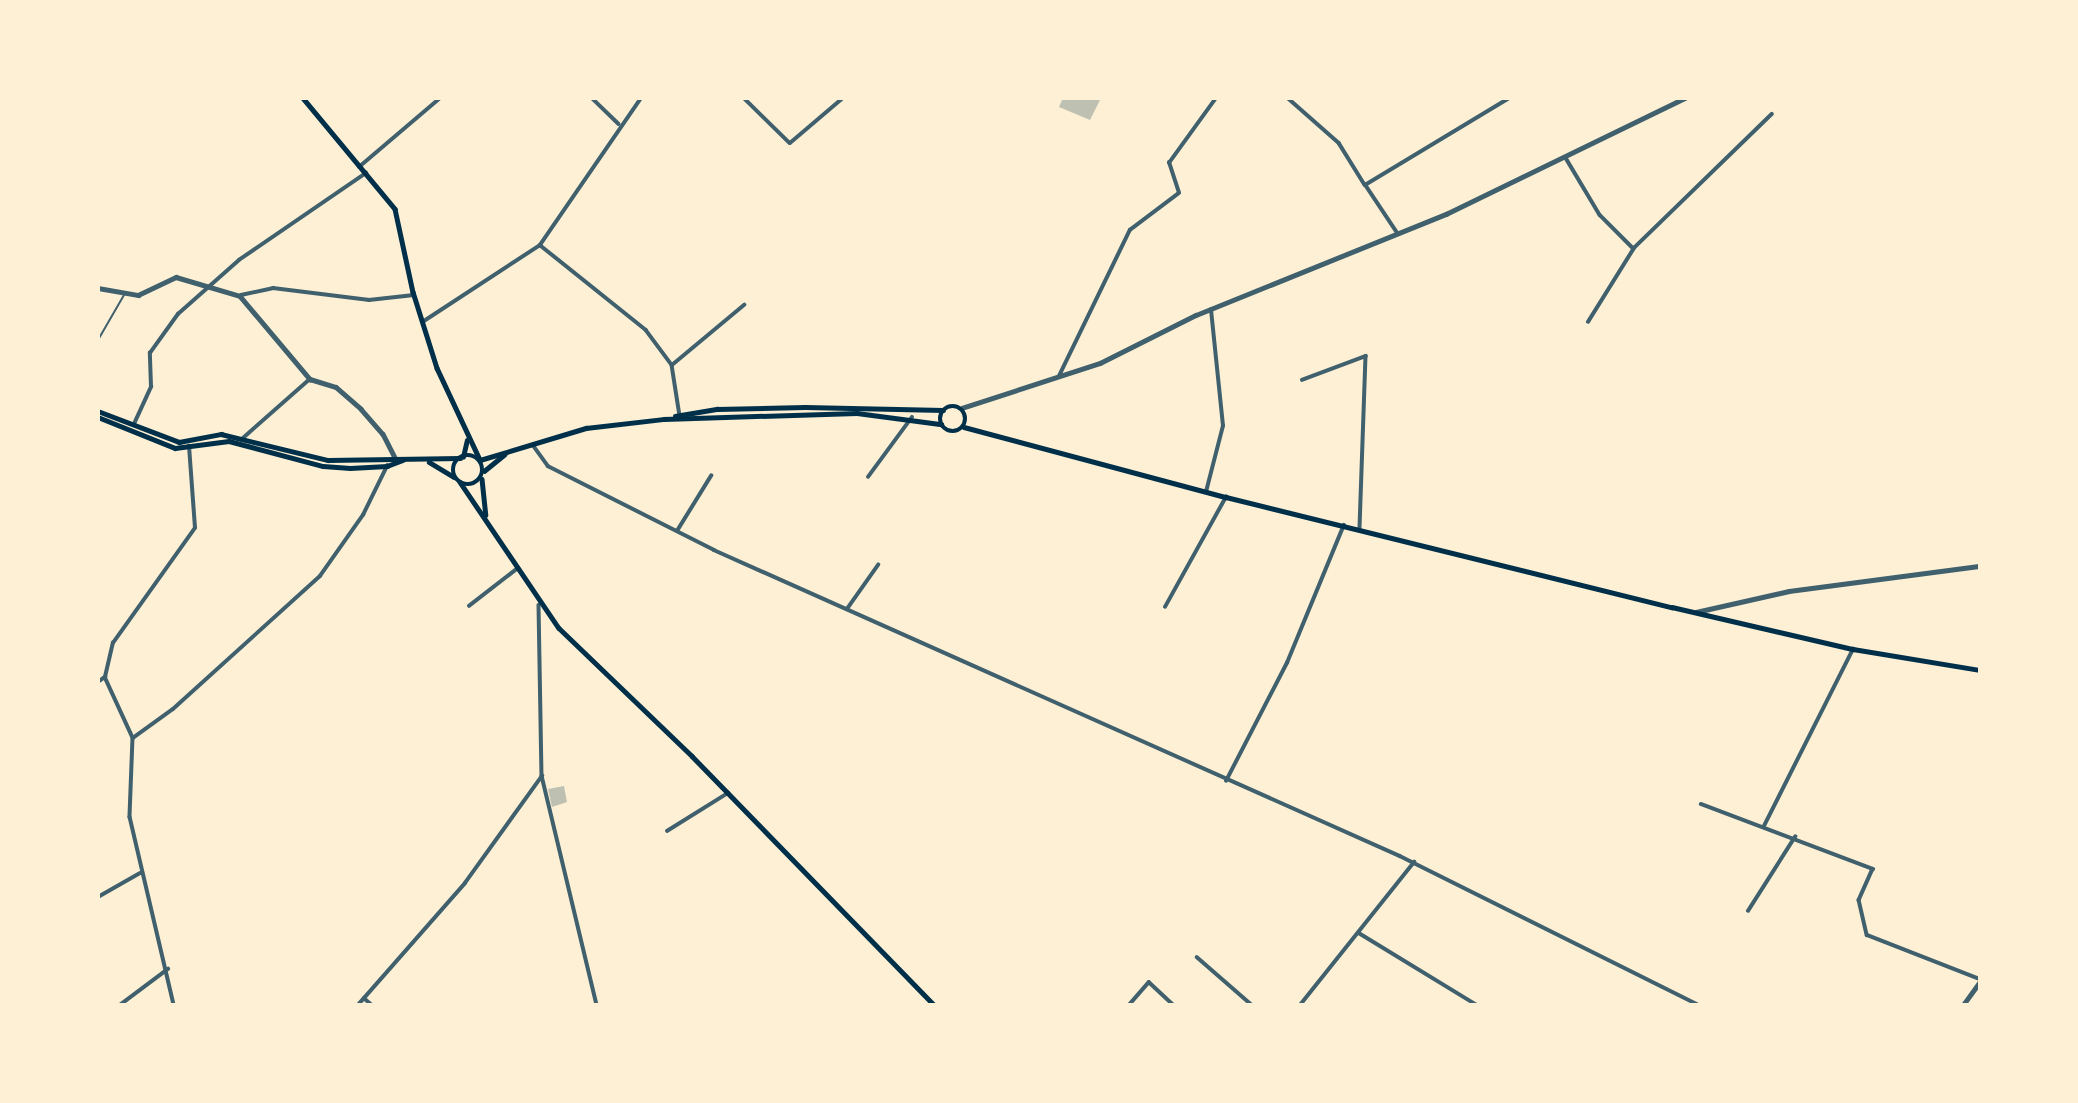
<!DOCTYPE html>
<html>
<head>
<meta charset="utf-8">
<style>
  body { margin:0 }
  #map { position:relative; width:2078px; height:1103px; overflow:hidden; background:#fdf0d5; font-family:"Open Sans",sans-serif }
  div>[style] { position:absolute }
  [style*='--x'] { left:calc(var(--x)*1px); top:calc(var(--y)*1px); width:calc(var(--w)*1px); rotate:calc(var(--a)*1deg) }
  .building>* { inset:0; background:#bec0b2 }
  .service>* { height:2px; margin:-1px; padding:0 1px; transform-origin:1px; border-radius:1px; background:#3f606c }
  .minor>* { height:3.5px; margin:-1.75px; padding:0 1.75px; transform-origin:1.75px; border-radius:1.75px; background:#3f606c }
  .tertiary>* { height:4.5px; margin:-2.25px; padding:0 2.25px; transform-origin:2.25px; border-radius:2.25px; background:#3f606c }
  .secondary>* { height:4.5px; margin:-2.25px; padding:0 2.25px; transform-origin:2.25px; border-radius:2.25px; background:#003049 }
  .secondary>.ring { margin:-2.25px; padding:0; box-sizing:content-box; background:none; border:4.5px solid #003049; border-radius:50% }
  span { translate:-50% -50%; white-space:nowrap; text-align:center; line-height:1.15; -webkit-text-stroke:5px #fdf0d5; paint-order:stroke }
  .frame { position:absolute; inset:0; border:100px solid #fdf0d5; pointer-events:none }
</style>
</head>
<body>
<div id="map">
  <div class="building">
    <i style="clip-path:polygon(1057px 98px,1101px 98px,1090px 120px,1059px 107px,1062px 100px)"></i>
    <i style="clip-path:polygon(564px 786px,567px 802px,552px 807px,548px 789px)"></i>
  </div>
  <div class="service">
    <i style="--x:98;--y:340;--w:52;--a:-60"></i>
  </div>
  <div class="minor">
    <i style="--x:592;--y:98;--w:37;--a:44"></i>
    <i style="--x:744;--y:98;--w:64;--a:44.4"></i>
    <i style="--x:790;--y:143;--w:70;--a:-40.3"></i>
    <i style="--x:1288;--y:98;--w:68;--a:41.4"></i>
    <i style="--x:1339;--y:143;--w:49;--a:58.2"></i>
    <i style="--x:1566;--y:158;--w:66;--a:59.2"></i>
    <i style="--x:1600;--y:215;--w:47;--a:45"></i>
    <i style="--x:359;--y:167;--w:106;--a:-40.4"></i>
    <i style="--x:1397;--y:233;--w:58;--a:-123.7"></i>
    <i style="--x:1365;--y:185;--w:168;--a:-31.1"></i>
    <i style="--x:540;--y:245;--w:136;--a:38.7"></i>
    <i style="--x:646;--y:330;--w:44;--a:53.4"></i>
    <i style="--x:672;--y:365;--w:52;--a:81.1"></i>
    <i style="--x:241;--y:295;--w:33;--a:-12"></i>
    <i style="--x:273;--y:288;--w:97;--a:7.1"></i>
    <i style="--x:369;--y:300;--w:45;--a:-6.3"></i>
    <i style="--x:424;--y:321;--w:139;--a:-33.2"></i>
    <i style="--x:540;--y:245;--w:178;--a:-55.5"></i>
    <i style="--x:1588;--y:322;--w:87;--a:-58.1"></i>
    <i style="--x:1634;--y:248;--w:192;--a:-44.2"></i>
    <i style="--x:672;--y:365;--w:94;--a:-39.8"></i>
    <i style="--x:1059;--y:376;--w:162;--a:-64.1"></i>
    <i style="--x:1130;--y:230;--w:61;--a:-37.1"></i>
    <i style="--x:1179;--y:193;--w:32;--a:-108"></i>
    <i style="--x:1169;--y:163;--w:80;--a:-54.1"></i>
    <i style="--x:1302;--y:380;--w:68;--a:-20.6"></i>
    <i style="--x:1366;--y:356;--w:172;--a:92"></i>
    <i style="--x:134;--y:424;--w:41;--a:-65.3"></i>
    <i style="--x:151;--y:387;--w:34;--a:-92"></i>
    <i style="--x:150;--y:353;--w:48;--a:-54.3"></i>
    <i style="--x:178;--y:314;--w:81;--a:-41.5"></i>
    <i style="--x:239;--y:260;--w:154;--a:-34.4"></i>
    <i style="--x:243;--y:438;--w:89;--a:-41.4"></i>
    <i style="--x:533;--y:445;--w:26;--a:54"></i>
    <i style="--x:548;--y:466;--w:186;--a:26.8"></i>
    <i style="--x:714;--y:550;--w:751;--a:24.04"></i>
    <i style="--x:1400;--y:856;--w:334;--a:26.5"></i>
    <i style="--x:868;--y:477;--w:74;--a:-53.7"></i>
    <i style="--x:1206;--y:492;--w:68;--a:-75.6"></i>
    <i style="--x:1223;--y:426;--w:117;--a:-95.9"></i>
    <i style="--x:677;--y:531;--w:65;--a:-58.3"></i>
    <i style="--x:539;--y:605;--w:171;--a:89"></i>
    <i style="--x:542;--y:776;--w:236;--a:76.5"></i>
    <i style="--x:469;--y:606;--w:62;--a:-37.8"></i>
    <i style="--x:1165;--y:607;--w:126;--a:-61"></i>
    <i style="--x:847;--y:609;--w:54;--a:-54.8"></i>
    <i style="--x:105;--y:677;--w:67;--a:65.3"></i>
    <i style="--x:133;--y:738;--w:79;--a:92.2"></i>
    <i style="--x:130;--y:817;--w:193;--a:76.8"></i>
    <i style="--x:98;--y:682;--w:9;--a:-36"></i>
    <i style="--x:105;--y:677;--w:35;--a:-77"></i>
    <i style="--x:113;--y:643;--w:141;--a:-54.5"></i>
    <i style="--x:195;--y:528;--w:82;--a:-94.2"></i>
    <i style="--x:133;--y:738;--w:49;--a:-35.9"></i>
    <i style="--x:173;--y:709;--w:198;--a:-42.1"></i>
    <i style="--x:320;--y:576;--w:75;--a:-54.8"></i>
    <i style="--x:363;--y:515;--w:55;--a:-63.9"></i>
    <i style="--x:1226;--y:781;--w:133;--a:-62.7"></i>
    <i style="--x:1287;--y:663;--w:149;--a:-67.6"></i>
    <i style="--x:1701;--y:804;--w:184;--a:20.7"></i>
    <i style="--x:1873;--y:869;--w:34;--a:114"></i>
    <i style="--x:1859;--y:900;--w:36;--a:77"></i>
    <i style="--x:1867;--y:935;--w:121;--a:21.3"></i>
    <i style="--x:1764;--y:826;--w:198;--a:-63.3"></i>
    <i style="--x:667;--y:831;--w:72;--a:-31.9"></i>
    <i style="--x:98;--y:897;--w:48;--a:-29.7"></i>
    <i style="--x:1748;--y:911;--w:88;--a:-57.6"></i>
    <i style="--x:1359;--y:933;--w:138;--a:31.4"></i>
    <i style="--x:1197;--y:957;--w:73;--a:41.1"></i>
    <i style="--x:364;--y:998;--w:11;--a:41"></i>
    <i style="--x:120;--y:1005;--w:60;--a:-36.9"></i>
    <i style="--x:358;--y:1005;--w:162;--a:-48.7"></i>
    <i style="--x:465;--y:883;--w:132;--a:-54.3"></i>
    <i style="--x:1129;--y:1005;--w:30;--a:-49"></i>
    <i style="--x:1149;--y:982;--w:34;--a:43"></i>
    <i style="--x:1300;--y:1005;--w:183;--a:-51.4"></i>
  </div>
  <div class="tertiary">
    <i style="--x:98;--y:288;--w:41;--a:9.9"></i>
    <i style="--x:138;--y:295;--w:42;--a:-25.3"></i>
    <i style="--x:176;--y:277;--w:67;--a:16.5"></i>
    <i style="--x:240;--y:296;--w:109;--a:49.9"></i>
    <i style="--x:310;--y:379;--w:27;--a:17"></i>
    <i style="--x:336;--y:387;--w:33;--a:41"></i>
    <i style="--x:361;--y:409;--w:33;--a:49"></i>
    <i style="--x:383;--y:434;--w:29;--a:63"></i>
    <i style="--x:962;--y:408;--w:145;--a:-18.1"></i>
    <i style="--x:1100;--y:363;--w:107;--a:-26.6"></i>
    <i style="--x:1196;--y:315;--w:270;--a:-22"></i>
    <i style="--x:1446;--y:214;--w:266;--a:-25.9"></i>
    <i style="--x:1696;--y:612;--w:95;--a:-12.7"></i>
    <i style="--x:1789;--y:591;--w:193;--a:-7.5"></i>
    <i style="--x:1963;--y:1005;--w:29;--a:-54"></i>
  </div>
  <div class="secondary">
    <i style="--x:303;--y:98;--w:144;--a:50.3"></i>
    <i style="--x:395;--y:209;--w:85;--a:77.8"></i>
    <i style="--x:413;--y:292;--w:80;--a:72.5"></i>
    <i style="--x:437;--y:368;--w:102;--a:64.9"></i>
    <i style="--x:480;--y:460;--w:111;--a:-16.8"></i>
    <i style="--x:586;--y:428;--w:79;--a:-6.6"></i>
    <i style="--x:664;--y:419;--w:193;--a:-1.8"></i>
    <i style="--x:857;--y:413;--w:85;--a:7.5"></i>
    <i class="ring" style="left:940px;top:406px;width:21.5px;height:21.5px"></i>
    <i style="--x:98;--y:411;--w:87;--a:20.9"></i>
    <i style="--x:179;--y:442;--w:43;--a:-10.8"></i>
    <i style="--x:221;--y:434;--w:110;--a:13.7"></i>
    <i style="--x:328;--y:460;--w:132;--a:-0.9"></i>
    <i style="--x:675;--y:416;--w:43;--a:-9.5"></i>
    <i style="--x:717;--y:409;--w:88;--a:-1.3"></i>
    <i style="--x:805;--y:407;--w:138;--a:1.2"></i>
    <i style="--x:98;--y:417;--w:83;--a:21.9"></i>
    <i style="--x:175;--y:448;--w:54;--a:-7.4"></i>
    <i style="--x:229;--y:441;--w:97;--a:14.9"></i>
    <i style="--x:323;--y:466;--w:27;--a:4"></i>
    <i style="--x:350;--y:468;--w:37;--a:-3"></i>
    <i style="--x:387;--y:466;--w:17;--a:-21"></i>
    <i style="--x:964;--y:427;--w:271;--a:15"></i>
    <i style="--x:1226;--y:497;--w:459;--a:13.9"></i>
    <i style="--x:1672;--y:607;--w:186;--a:13.1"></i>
    <i style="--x:1853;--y:649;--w:129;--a:9.4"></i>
    <i class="ring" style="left:453px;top:455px;width:25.5px;height:25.5px"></i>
    <i style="--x:463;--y:457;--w:17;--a:-77"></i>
    <i style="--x:429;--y:462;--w:29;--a:31"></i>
    <i style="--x:484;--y:471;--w:26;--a:-39"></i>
    <i style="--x:482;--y:479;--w:36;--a:84"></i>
    <i style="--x:460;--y:482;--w:176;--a:55.9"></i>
    <i style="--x:559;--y:628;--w:185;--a:43.9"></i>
    <i style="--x:692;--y:756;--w:347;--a:45.8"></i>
  </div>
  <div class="frame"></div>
</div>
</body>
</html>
